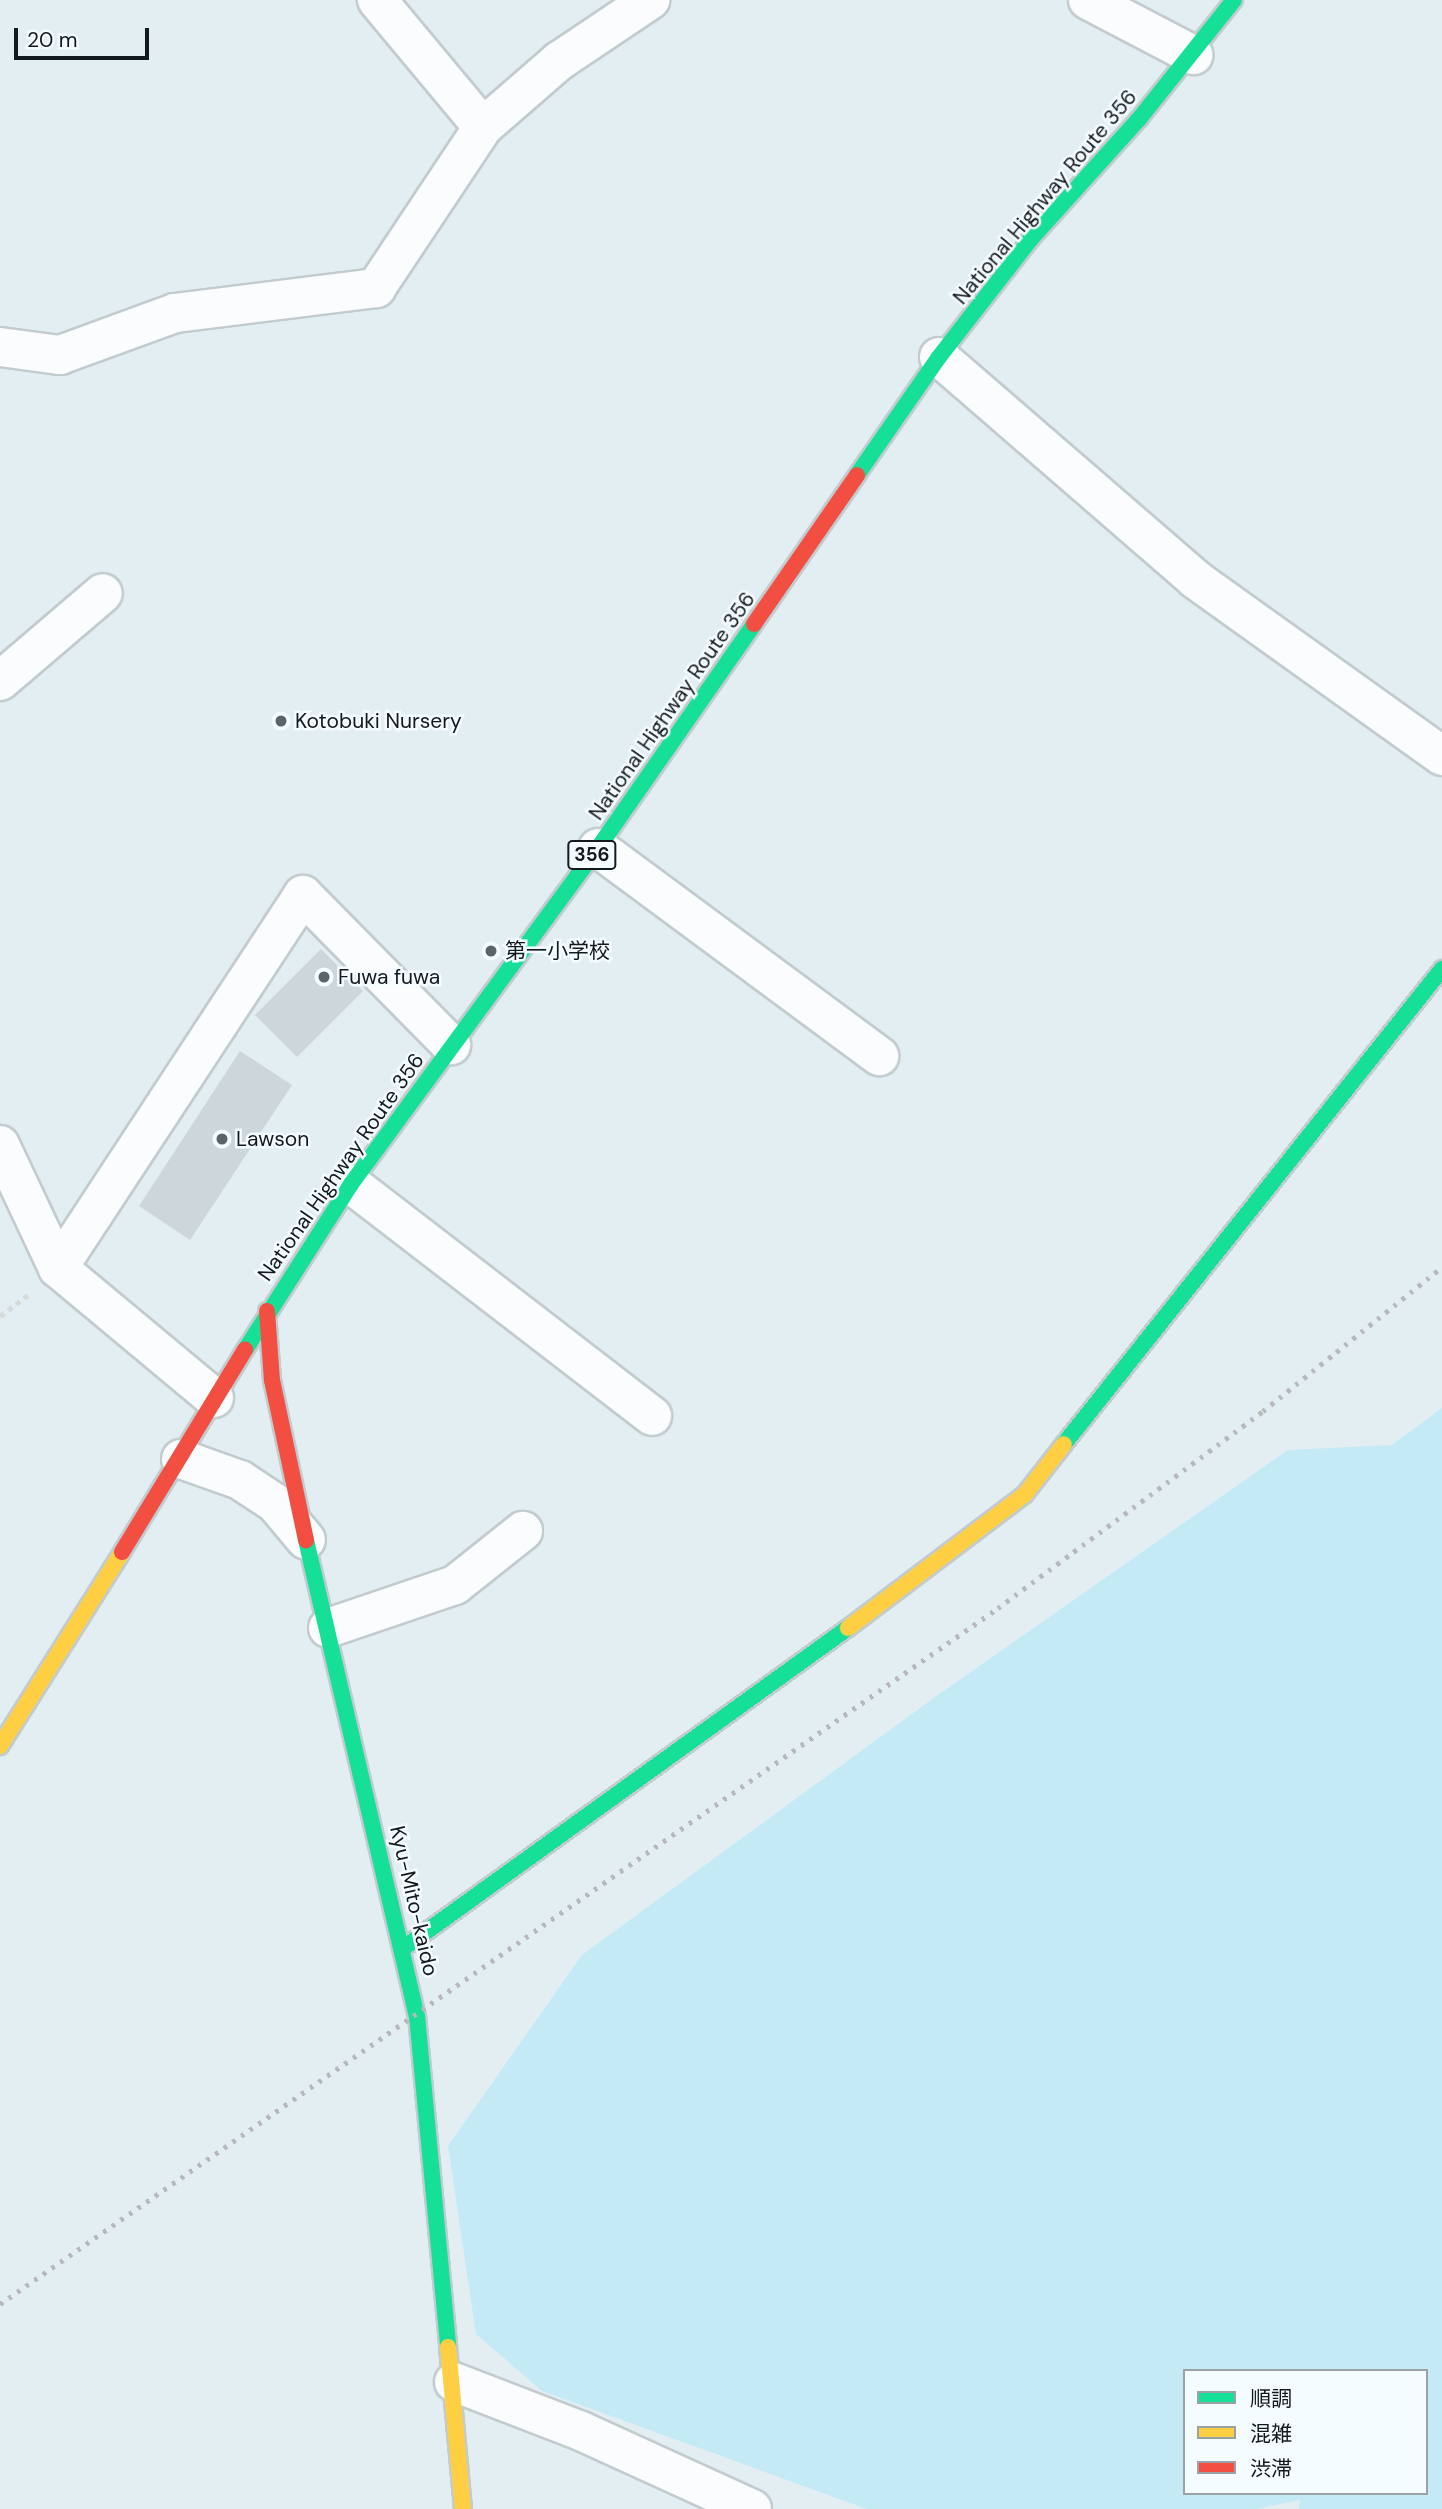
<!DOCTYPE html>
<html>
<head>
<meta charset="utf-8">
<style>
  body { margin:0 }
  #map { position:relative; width:1442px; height:2509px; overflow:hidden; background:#e2eef2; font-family:"DM Sans","Noto Sans JP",sans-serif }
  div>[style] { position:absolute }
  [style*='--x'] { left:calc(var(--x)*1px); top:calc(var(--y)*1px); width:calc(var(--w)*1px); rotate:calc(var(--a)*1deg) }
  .green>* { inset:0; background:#c4eaf5 }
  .building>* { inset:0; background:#cdd6da }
  .path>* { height:4.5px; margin-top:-2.25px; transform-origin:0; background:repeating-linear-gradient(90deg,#d6dada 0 5px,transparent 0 10px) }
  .roads { filter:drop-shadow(2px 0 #c2cbce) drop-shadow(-2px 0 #c2cbce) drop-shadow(0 2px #c2cbce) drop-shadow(0 -2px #c2cbce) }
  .street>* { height:38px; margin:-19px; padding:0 19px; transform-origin:19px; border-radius:19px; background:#fbfcfd }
  .fast>* { height:16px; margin:-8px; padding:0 8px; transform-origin:8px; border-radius:8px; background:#16e098 }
  .slow>* { height:16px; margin:-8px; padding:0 8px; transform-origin:8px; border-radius:8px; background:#ffcf43 }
  .jam>* { height:16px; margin:-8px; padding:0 8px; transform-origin:8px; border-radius:8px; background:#f24e42 }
  .rail>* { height:5px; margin-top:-2.5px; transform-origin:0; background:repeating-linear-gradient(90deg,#b6b8b9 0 3.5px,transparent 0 10.5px) }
  .dots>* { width:19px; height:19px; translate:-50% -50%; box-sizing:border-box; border:4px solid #f4fcff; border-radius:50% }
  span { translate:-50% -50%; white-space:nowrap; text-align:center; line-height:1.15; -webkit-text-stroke:5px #f4fcff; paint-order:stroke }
  .shield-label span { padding:2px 5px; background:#f4fcff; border:2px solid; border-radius:5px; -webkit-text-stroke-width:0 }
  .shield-label { font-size:19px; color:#131a1d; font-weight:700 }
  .street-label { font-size:21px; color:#131a1d }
  .poi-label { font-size:21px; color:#131a1d }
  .left { translate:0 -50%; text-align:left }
  .legend { position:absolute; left:1183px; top:2369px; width:245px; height:126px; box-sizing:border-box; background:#f4fcff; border:2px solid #9aa2a5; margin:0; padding:9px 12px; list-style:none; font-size:21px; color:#131a1d }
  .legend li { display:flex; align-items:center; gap:14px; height:35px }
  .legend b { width:35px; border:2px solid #9aa2a5 }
  .scale { position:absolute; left:14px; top:28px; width:135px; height:32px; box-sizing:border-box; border:4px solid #131a1d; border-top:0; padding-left:9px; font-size:21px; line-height:24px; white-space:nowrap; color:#131a1d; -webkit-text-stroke:5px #f4fcff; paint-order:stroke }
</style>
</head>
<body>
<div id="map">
  <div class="green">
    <i style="clip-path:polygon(evenodd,1442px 1408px,1442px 2509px,1299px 2509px,1300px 2500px,1255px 2509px,867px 2509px,542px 2391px,476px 2334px,448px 2146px,582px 1955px,931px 1700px,1288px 1450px,1392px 1445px,1442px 1408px,1185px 2371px,1426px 2371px,1426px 2493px,1185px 2493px,1185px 2371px)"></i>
  </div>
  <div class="building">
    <i style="clip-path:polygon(321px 949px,363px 991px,297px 1057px,255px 1015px)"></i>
    <i style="clip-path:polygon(240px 1051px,292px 1085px,190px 1240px,139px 1206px)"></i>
  </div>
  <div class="path">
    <i style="--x:0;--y:1316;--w:35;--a:-37"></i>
  </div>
  <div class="roads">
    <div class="street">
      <i style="--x:377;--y:0;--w:165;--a:50.2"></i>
      <i style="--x:1088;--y:0;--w:119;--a:27.6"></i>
      <i style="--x:0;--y:347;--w:61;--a:7.6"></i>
      <i style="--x:60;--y:355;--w:122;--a:-20.1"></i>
      <i style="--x:175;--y:313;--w:203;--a:-7.1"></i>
      <i style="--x:376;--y:288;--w:193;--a:-56.4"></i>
      <i style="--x:483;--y:127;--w:101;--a:-41"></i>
      <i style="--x:559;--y:61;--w:110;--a:-33.8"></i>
      <i style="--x:939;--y:357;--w:339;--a:40.9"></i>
      <i style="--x:1195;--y:579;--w:304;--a:35.6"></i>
      <i style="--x:0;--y:681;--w:135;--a:-40.5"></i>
      <i style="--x:598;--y:848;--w:350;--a:36.5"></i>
      <i style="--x:0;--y:1145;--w:136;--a:64.8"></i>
      <i style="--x:58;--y:1268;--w:203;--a:39.8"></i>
      <i style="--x:351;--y:1184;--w:380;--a:37.6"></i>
      <i style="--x:58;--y:1268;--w:446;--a:-56.7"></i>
      <i style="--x:303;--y:895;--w:211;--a:45.4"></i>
      <i style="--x:181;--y:1459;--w:63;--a:19.6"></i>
      <i style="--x:240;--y:1480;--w:42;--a:33.3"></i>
      <i style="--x:275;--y:1503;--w:48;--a:50"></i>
      <i style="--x:328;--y:1628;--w:134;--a:-18.7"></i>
      <i style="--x:455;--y:1585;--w:87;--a:-38.5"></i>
      <i style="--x:454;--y:2382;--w:136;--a:21.1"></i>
      <i style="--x:581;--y:2431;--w:188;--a:24.5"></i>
    </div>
    <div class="fast">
      <i style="--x:857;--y:475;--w:144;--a:-55.2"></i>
      <i style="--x:939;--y:357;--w:148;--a:-52.1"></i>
      <i style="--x:1030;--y:240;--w:163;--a:-48"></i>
      <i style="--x:1139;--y:119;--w:152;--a:-51.4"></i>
      <i style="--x:245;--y:1350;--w:197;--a:-57.4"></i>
      <i style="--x:351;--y:1184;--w:417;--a:-53.7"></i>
      <i style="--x:598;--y:848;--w:273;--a:-55.1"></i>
      <i style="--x:1064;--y:1444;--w:607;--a:-51.49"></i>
      <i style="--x:306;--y:1540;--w:489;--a:76.9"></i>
      <i style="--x:417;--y:2016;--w:332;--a:84.6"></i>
      <i style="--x:405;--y:1947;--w:546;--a:-35.76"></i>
    </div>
    <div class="slow">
      <i style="--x:848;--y:1628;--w:222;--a:-37.1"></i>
      <i style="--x:1025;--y:1494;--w:63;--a:-52"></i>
      <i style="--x:0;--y:1746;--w:229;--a:-57.8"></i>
      <i style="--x:448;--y:2347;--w:163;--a:84.7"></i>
    </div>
    <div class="jam">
      <i style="--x:754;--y:624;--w:181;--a:-55.3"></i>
      <i style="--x:267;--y:1311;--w:69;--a:85.9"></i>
      <i style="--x:272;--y:1380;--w:164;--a:78"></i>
      <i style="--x:122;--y:1552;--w:237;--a:-58.7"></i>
    </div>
  </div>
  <div class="rail">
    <i style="--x:0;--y:2304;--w:1217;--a:-34.89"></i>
    <i style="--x:998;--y:1608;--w:330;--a:-36.6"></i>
    <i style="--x:1263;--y:1411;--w:230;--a:-38.8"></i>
  </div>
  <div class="dots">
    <i style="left:281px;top:721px;background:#5b6468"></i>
    <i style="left:491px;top:951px;background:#5b6468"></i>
    <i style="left:324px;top:977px;background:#5b6468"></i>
    <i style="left:222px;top:1139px;background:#5b6468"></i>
  </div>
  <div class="shield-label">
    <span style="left:592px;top:855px">356</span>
  </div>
  <div class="street-label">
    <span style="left:1045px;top:197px;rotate:-50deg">National Highway Route 356</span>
    <span style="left:672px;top:706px;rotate:-55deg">National Highway Route 356</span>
    <span style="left:341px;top:1167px;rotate:-55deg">National Highway Route 356</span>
    <span style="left:414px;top:1901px;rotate:77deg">Kyu-Mito-kaido</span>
  </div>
  <div class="poi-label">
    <span class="left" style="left:295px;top:721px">Kotobuki Nursery</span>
    <span class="left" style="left:505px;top:951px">第一小学校</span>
    <span class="left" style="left:338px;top:977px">Fuwa fuwa</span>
    <span class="left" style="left:236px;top:1139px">Lawson</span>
  </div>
  <ul class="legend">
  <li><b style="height:9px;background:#16e098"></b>順調</li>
  <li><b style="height:9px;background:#ffcf43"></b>混雑</li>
  <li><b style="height:9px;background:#f24e42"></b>渋滞</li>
  </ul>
  <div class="scale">20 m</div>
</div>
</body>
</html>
